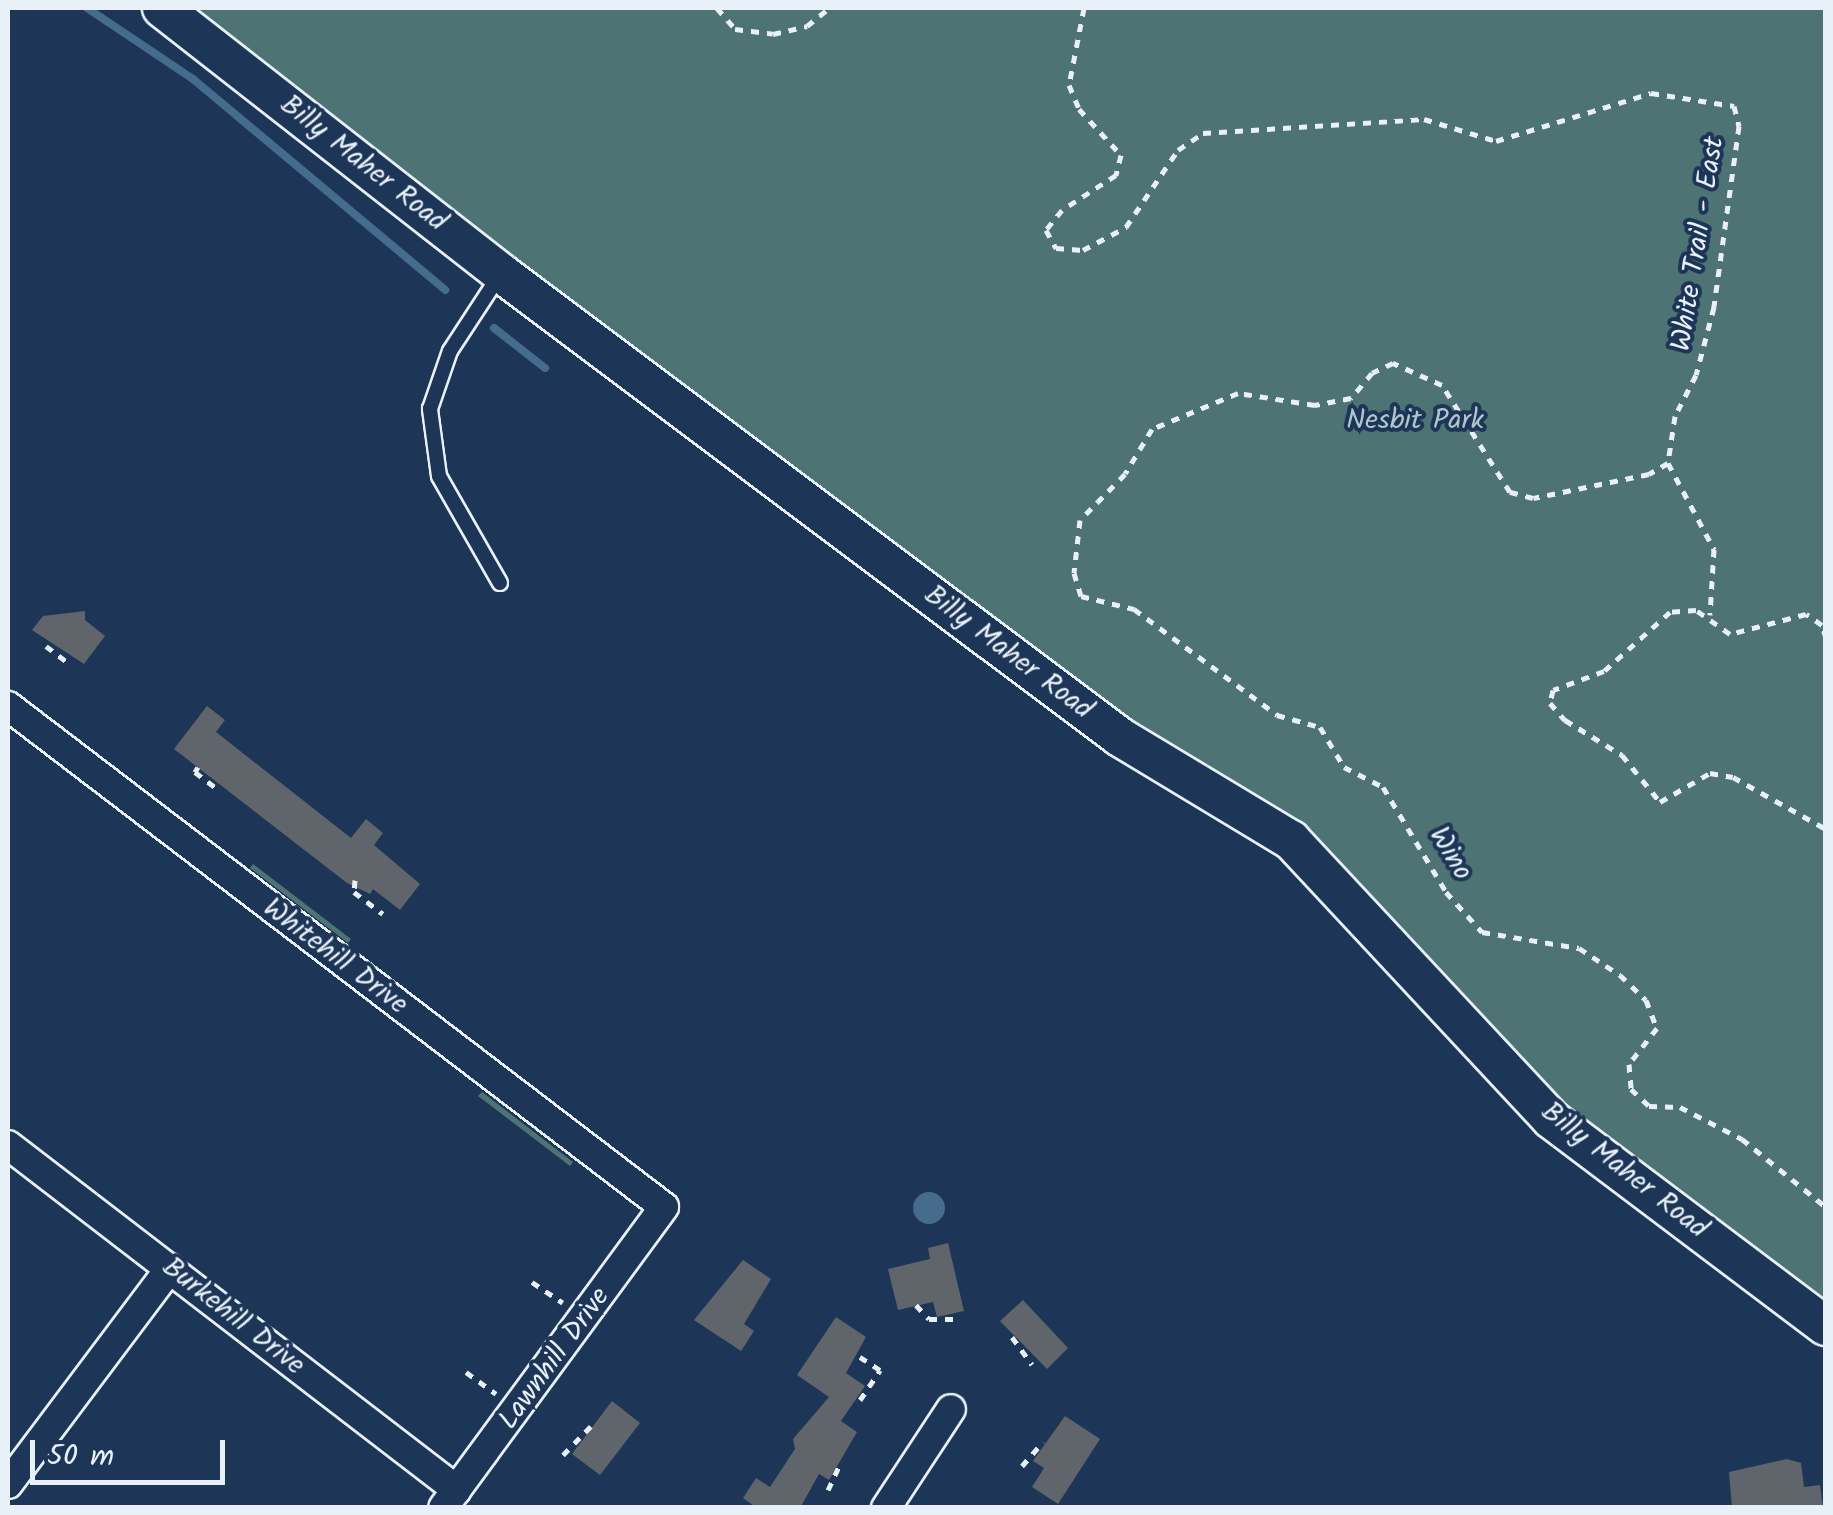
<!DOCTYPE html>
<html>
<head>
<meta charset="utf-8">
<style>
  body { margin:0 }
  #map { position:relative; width:1833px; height:1515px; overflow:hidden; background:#1d3557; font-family:Kalam,sans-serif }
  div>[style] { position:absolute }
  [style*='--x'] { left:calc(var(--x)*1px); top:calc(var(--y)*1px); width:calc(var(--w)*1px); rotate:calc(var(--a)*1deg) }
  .green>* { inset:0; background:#4e7375 }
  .water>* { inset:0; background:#456c8d }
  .round { border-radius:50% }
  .stream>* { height:8px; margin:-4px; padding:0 4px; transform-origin:4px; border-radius:4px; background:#456c8d }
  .building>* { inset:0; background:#5f656a }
  .path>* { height:5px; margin-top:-2.5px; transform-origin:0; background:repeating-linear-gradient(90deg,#e8f1f8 0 8px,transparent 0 16px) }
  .roads { filter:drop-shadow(2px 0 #e8f1f8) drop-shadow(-2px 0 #e8f1f8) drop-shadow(0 2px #e8f1f8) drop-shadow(0 -2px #e8f1f8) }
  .lane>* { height:14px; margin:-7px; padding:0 7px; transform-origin:7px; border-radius:7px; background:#1d3557 }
  .street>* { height:28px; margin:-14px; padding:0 14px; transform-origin:14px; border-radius:14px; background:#1d3557 }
  .secondary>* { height:38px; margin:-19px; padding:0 19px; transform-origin:19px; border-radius:19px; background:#1d3557 }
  span { translate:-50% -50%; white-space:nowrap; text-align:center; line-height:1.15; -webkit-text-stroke:8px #1d3557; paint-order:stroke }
  .street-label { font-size:28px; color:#e8f1f8 }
  .park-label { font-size:28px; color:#b2c5ca }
  .frame { position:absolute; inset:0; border:10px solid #e8f1f8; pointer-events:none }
  .scale { position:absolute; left:30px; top:1440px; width:195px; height:45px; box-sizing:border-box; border:5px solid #e8f1f8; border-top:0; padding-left:12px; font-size:30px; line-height:35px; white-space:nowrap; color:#e8f1f8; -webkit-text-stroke:8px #1d3557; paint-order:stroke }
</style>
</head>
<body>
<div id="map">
  <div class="green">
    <i style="clip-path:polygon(151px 8px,1825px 8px,1825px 1329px,1527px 1093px,1310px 857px)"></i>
    <i style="clip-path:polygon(253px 864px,351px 939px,348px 943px,250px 868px)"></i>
    <i style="clip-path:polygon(482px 1092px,573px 1162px,570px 1166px,478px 1096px)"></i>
  </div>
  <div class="water">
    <i class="round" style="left:913px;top:1192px;width:32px;height:32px"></i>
  </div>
  <div class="stream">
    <i style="--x:87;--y:8;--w:128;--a:33.8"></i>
    <i style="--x:193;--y:79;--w:329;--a:39.9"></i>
    <i style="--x:494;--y:328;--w:65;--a:38.1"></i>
  </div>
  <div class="building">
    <i style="clip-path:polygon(85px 611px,85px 620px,105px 636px,84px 664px,32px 630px,43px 616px)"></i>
    <i style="clip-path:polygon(207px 706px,225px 720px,216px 732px,351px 838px,366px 819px,383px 833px,374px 845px,420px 884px,400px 910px,373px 889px,370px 894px,347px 883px,174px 749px)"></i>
    <i style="clip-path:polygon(948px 1243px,964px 1311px,937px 1317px,933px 1302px,898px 1310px,888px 1269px,930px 1259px,928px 1248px)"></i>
    <i style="clip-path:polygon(743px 1260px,771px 1279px,744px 1324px,754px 1331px,741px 1351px,694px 1320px)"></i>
    <i style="clip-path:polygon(1023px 1300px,1068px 1348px,1047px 1369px,1000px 1321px)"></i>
    <i style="clip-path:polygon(836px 1317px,866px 1337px,846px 1373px,865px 1386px,841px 1421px,857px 1432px,829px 1480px,819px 1474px,800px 1508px,757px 1508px,743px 1498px,756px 1478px,770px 1487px,795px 1449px,793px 1439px,829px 1397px,797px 1375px)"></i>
    <i style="clip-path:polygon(612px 1401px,640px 1423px,600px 1475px,572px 1454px)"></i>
    <i style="clip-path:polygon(1065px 1416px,1100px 1439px,1058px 1504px,1032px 1487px,1044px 1468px,1033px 1461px)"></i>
    <i style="clip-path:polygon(1787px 1459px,1801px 1463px,1804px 1487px,1820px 1485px,1823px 1508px,1732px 1508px,1729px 1472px)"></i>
  </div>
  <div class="path">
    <i style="--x:717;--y:8;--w:28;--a:49"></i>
    <i style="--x:735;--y:29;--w:38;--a:7"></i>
    <i style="--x:773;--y:34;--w:35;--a:-13"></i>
    <i style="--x:807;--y:26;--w:28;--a:-39"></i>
    <i style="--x:1084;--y:8;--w:78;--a:101"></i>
    <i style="--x:1069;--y:85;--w:26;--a:67"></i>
    <i style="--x:1079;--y:109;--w:62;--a:47.6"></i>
    <i style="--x:1121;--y:155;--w:21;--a:104"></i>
    <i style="--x:1116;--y:175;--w:64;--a:147.1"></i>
    <i style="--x:1062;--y:210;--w:26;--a:129"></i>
    <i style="--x:1046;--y:230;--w:21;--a:61"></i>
    <i style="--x:1056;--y:248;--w:27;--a:4"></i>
    <i style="--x:1083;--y:250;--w:49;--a:-28.1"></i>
    <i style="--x:1126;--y:227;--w:93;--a:-56"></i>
    <i style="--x:1178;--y:150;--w:30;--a:-34"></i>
    <i style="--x:1203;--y:133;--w:221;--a:-3.6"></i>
    <i style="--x:1424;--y:119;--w:75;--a:17"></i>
    <i style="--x:1496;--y:141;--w:162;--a:-17.2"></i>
    <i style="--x:1651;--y:93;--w:84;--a:8.9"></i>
    <i style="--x:1734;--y:106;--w:21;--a:76"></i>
    <i style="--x:1739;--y:126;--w:183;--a:97.9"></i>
    <i style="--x:1714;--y:307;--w:70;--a:104.8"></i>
    <i style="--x:1696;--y:375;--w:46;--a:117.1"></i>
    <i style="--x:1675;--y:416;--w:48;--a:98.5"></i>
    <i style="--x:1668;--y:463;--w:22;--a:150"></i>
    <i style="--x:1649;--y:474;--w:118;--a:168.3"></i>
    <i style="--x:1533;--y:498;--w:24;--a:-165"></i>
    <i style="--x:1510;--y:492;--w:127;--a:-122.4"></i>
    <i style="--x:1442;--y:385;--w:54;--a:-155.8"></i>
    <i style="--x:1393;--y:363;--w:23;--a:155"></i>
    <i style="--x:1372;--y:373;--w:33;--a:130"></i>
    <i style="--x:1351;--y:398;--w:37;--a:169"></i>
    <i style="--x:1315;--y:405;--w:78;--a:-171.1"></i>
    <i style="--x:1238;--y:393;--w:93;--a:157.3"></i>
    <i style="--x:1152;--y:429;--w:52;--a:121"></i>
    <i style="--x:1125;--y:474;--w:64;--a:134.4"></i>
    <i style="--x:1080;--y:520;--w:53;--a:96.5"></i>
    <i style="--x:1074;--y:573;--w:24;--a:73"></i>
    <i style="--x:1081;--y:596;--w:55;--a:13.8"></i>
    <i style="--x:1134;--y:609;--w:178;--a:36.5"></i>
    <i style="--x:1277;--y:715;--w:45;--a:15.6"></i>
    <i style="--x:1320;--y:727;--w:47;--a:59"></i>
    <i style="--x:1344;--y:767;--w:44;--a:27.1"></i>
    <i style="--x:1383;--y:787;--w:122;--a:59"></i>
    <i style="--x:1446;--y:892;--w:54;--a:48"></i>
    <i style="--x:1482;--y:932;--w:98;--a:9.4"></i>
    <i style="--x:1579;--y:948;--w:49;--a:33.4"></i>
    <i style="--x:1620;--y:975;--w:36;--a:44"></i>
    <i style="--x:1646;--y:1000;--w:30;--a:69"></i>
    <i style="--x:1657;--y:1028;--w:46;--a:127.9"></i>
    <i style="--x:1629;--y:1064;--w:25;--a:85"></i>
    <i style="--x:1631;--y:1089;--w:25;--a:43"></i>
    <i style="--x:1649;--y:1106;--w:31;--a:2"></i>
    <i style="--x:1680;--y:1107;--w:70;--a:27.3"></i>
    <i style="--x:1742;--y:1139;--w:108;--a:39"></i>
    <i style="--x:1668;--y:463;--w:98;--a:61.9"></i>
    <i style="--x:1714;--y:549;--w:66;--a:93.5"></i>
    <i style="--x:1826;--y:638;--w:14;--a:-107"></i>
    <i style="--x:1822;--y:625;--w:19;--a:-145"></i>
    <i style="--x:1806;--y:614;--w:79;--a:165.3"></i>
    <i style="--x:1730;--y:634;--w:42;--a:-144.8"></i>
    <i style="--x:1696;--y:610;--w:26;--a:176"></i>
    <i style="--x:1670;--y:612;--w:89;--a:138.2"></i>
    <i style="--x:1604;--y:671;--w:54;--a:159.6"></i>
    <i style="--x:1553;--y:690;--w:13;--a:103"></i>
    <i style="--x:1550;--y:703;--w:23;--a:49"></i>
    <i style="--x:1565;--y:720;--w:67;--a:31.6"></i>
    <i style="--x:1622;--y:755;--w:60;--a:51"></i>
    <i style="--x:1660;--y:802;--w:58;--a:-30.1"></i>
    <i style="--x:1710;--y:773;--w:23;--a:10"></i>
    <i style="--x:1733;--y:777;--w:107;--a:29.2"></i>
    <i style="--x:46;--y:646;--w:26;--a:37"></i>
    <i style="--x:198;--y:767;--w:6;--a:121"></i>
    <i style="--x:195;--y:772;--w:31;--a:37"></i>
    <i style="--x:355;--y:880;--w:12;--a:95"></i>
    <i style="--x:354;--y:892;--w:36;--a:37"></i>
    <i style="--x:532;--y:1282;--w:37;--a:34"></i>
    <i style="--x:916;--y:1305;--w:19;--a:47"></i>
    <i style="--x:929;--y:1319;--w:25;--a:0"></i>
    <i style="--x:1012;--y:1337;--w:34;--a:54"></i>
    <i style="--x:466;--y:1372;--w:37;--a:36"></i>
    <i style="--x:860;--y:1400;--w:36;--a:-56"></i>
    <i style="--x:880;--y:1370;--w:24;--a:-147"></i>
    <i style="--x:563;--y:1455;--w:40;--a:-46"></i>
    <i style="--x:1022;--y:1466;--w:32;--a:-49"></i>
    <i style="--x:828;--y:1490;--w:29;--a:-65"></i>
  </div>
  <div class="roads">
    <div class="lane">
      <i style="--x:500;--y:583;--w:123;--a:-119.7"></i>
      <i style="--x:439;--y:476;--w:68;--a:-97.7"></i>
      <i style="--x:430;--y:409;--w:61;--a:-71"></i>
      <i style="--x:450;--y:351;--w:93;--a:-56.8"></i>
    </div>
    <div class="street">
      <i style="--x:8;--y:706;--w:825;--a:37.37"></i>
      <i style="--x:664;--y:1207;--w:373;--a:126.3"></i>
      <i style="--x:8;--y:1145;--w:566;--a:37.54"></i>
      <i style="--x:8;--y:1484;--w:270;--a:-53.1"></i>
      <i style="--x:886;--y:1508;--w:118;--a:-56.7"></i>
    </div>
    <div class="secondary">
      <i style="--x:162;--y:8;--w:430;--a:38"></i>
      <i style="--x:501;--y:273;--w:774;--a:36.86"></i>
      <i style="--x:1120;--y:737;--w:200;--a:31.1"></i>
      <i style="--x:1291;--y:840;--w:381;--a:47"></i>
      <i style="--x:1551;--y:1119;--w:344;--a:37"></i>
    </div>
  </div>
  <div class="street-label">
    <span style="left:363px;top:164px;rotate:38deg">Billy Maher Road</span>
    <span style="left:1699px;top:244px;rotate:-81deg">White Trail - East</span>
    <span style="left:1008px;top:653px;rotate:37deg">Billy Maher Road</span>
    <span style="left:1450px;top:854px;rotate:59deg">Wino</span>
    <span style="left:335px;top:957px;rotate:37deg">Whitehill Drive</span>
    <span style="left:1624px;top:1171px;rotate:38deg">Billy Maher Road</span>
    <span style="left:233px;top:1317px;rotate:38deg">Burkehill Drive</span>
    <span style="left:555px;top:1359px;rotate:-54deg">Lawnhill Drive</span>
  </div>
  <div class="park-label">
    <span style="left:1415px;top:421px">Nesbit Park</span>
  </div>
  <div class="frame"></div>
  <div class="scale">50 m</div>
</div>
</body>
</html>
